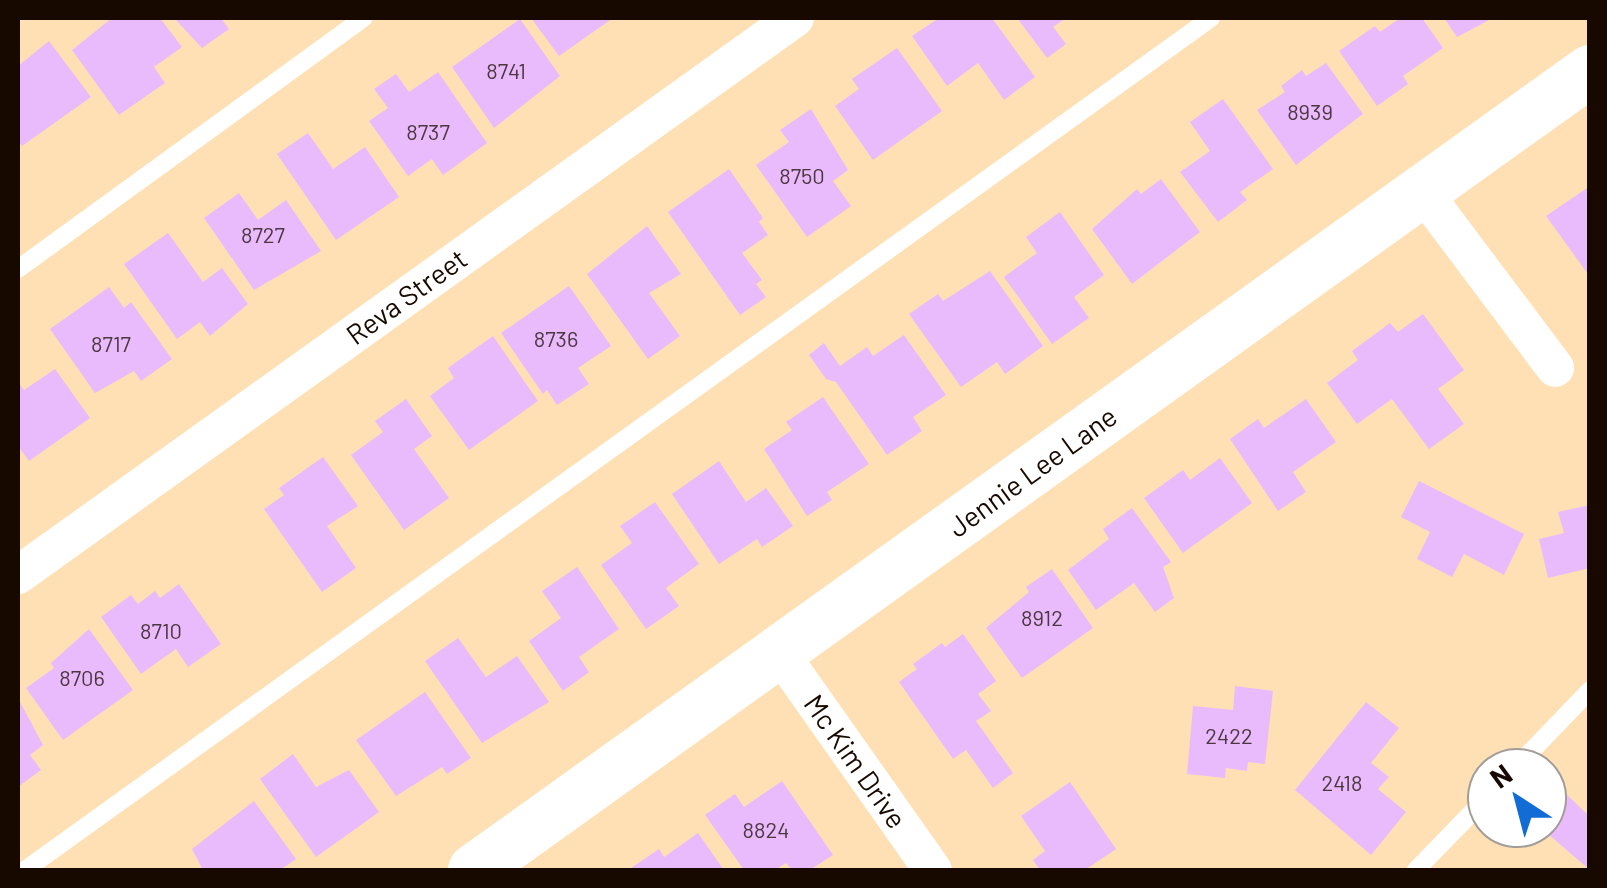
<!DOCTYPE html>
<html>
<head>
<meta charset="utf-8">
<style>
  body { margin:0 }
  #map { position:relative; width:1607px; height:888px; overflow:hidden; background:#fee0b4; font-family:Barlow,sans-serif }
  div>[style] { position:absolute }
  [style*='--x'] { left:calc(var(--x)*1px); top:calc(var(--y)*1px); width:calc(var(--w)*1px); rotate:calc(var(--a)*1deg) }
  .building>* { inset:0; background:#eabbfc }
  .lane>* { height:18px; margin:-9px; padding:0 9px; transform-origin:9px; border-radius:9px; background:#fff }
  .street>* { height:38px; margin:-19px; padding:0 19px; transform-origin:19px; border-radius:19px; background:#fff }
  .secondary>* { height:52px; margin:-26px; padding:0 26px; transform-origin:26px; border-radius:26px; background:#fff }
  span { translate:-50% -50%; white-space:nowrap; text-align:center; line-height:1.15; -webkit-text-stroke:8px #fff; paint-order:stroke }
  .number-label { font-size:22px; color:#4c363f }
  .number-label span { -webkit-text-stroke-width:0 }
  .street-label { font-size:28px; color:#170900 }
  .frame { position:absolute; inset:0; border:20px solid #170900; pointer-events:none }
  .north { position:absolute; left:1467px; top:748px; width:100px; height:100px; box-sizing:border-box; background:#fff; border:2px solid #a29d99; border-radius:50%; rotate:324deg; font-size:28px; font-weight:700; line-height:40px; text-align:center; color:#170900 }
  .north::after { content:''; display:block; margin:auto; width:35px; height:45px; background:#126cd5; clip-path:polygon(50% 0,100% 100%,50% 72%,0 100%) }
</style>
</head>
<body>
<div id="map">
  <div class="building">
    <i style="clip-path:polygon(112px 18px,160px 18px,182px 47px,154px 67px,165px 83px,119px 115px,72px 50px)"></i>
    <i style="clip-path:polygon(174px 18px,221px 18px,229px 29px,202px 48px)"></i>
    <i style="clip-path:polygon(531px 18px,613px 18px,559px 56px)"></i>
    <i style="clip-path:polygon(939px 18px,992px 18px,1035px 77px,1004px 100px,978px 63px,947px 86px,912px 36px)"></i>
    <i style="clip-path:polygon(1017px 18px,1066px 18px,1053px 27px,1066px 44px,1047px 58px)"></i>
    <i style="clip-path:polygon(1400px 18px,1422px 18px,1443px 48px,1403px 76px,1408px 84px,1377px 106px,1339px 51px,1375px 26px,1380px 32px)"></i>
    <i style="clip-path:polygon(1444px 18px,1493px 18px,1457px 37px)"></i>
    <i style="clip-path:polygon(520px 19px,560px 76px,494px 128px,452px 67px)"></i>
    <i style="clip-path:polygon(49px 41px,91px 97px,22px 146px,18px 140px,18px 66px)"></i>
    <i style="clip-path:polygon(897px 48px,942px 111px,873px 160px,835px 106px,859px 89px,852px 79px)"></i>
    <i style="clip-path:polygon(1326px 63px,1363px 114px,1296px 165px,1257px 110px,1285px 92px,1281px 86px,1302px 70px,1306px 76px)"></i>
    <i style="clip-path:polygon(438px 72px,487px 143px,443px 175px,432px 159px,408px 176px,369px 121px,388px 108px,374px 89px,396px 74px,409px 92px)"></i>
    <i style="clip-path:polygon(1223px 99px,1273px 169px,1240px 192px,1247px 200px,1218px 222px,1180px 172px,1210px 151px,1190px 122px)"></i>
    <i style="clip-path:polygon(811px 109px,848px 170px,833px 181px,851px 206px,807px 237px,756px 165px,789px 142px,780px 130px)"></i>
    <i style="clip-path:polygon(308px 133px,333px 169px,365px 147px,399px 197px,336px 240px,277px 154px)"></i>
    <i style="clip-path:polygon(729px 169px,763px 218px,759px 222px,768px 235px,742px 253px,762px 280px,756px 284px,766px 297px,740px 315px,668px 212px)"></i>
    <i style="clip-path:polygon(1161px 179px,1200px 232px,1132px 284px,1092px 229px,1137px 189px,1141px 194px)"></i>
    <i style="clip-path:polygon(1590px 186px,1590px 277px,1546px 216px)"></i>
    <i style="clip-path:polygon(239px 193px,258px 220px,286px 200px,321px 251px,254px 290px,204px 218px)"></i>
    <i style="clip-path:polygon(1060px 212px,1104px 275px,1074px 297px,1089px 318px,1052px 344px,1004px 277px,1037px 253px,1026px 237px)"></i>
    <i style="clip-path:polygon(647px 226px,681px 274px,649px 293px,680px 336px,648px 359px,587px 274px)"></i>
    <i style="clip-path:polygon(168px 233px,203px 282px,222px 268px,248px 304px,210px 336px,200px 322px,177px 339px,124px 264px)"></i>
    <i style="clip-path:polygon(990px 271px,1043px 346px,1005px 374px,997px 362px,961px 387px,909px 314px,938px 294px,943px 301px)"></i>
    <i style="clip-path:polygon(569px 286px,611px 346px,578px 368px,589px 384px,557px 405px,547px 390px,543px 394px,501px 333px)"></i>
    <i style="clip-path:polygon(109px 287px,124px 308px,131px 302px,172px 359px,141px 381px,134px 371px,95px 393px,50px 329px)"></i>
    <i style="clip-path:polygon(1423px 314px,1464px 370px,1438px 389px,1464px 424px,1429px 449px,1392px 399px,1357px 424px,1327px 383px,1358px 360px,1352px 351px,1390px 323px,1398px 332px)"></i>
    <i style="clip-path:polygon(904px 335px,946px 395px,913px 417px,922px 431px,887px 455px,836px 382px,826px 379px,809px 355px,824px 343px,840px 366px,867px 347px,873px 356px)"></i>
    <i style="clip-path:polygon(493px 336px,538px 401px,469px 450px,430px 396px,454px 378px,448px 368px)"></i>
    <i style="clip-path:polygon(55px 369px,90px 418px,29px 461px,18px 446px,18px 382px,24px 390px)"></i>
    <i style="clip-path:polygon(823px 397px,869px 464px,827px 492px,832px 500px,807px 516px,764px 449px,792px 430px,786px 422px)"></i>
    <i style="clip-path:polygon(406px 399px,432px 436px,414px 449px,449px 498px,404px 530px,351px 455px,383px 432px,375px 421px)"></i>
    <i style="clip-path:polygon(1306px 399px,1336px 442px,1293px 472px,1306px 492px,1278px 511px,1230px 439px,1258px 419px,1264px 428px)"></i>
    <i style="clip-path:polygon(323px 457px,358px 506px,327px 526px,356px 568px,322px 592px,264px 509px,284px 495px,279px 488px)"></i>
    <i style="clip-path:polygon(1220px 458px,1252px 503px,1183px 553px,1144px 498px,1183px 470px,1190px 480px)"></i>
    <i style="clip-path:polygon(719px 461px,746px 502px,766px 488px,793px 526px,762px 547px,757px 539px,719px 564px,672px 494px)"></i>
    <i style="clip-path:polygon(1419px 481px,1524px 534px,1504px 575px,1464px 554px,1452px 577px,1417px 559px,1430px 532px,1401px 517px)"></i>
    <i style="clip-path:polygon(655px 502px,699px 564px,666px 588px,679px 606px,646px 629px,601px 565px,632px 543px,620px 526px)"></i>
    <i style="clip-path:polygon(1590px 505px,1590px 568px,1548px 578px,1539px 539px,1564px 533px,1558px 512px)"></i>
    <i style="clip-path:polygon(1132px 508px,1171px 562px,1163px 567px,1174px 598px,1155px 612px,1134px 583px,1096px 610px,1068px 570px,1109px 539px,1103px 529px)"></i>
    <i style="clip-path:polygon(577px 567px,619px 629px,579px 657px,589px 672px,563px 691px,529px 641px,561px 618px,542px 591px)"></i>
    <i style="clip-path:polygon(1052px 569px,1093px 628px,1022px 678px,986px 628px,1029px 592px,1026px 587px)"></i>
    <i style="clip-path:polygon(179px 584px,221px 644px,188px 667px,176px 649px,141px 674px,101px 617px,131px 595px,138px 604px,155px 591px,160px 598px)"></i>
    <i style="clip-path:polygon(89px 629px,133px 690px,63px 740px,26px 688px,54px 668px,51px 663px)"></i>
    <i style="clip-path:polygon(963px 634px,996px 681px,978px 694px,991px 711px,976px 721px,1013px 773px,993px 788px,966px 750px,953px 759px,899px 682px,917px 669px,913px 664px,942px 643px,945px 647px)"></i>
    <i style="clip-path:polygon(458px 638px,486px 677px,517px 656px,549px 702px,482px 743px,425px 661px)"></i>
    <i style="clip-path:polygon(1235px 686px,1273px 691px,1265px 764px,1248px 762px,1247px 771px,1226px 768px,1225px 778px,1187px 774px,1193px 706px,1233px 710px)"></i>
    <i style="clip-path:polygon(425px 692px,471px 758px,447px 774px,442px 767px,396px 796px,356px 740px)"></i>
    <i style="clip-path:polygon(18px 698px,43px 745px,30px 755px,41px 770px,18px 787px)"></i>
    <i style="clip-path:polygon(1366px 702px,1399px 728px,1371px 763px,1389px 777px,1378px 789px,1406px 812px,1371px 855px,1295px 790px)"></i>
    <i style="clip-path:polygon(293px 754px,316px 787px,349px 770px,379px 812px,316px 857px,260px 779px)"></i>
    <i style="clip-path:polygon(782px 781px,833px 855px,810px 870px,792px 870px,786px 863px,775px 870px,744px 870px,705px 815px,735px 794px,744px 807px)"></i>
    <i style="clip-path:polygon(1070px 782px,1116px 849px,1085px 870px,1040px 870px,1033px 860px,1045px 851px,1021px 816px)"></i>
    <i style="clip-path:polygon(1565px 793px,1590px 817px,1590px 870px,1541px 828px,1547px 828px,1547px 811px)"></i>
    <i style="clip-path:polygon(254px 801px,296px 859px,280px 870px,203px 870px,192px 849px)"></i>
    <i style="clip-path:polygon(698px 833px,724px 870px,628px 870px,659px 849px,664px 857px)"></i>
  </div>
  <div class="lane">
    <i style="--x:18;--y:269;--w:427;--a:-36"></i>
    <i style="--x:1515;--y:768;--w:108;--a:-46.1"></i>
    <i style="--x:25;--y:870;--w:1460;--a:-35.69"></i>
    <i style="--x:1416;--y:870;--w:102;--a:-45.8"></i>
  </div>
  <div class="street">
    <i style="--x:1423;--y:192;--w:220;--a:53.1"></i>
    <i style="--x:18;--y:575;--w:956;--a:-35.64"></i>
    <i style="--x:779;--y:652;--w:267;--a:54.8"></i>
  </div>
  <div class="secondary">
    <i style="--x:474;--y:870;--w:1373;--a:-35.6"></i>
  </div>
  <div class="number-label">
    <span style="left:506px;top:71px">8741</span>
    <span style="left:1310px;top:112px">8939</span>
    <span style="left:428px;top:132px">8737</span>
    <span style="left:802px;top:176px">8750</span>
    <span style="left:263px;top:235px">8727</span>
    <span style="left:556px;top:339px">8736</span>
    <span style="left:111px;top:344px">8717</span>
    <span style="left:1042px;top:618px">8912</span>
    <span style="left:161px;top:631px">8710</span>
    <span style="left:82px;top:678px">8706</span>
    <span style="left:1229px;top:736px">2422</span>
    <span style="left:1342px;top:783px">2418</span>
    <span style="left:766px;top:830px">8824</span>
  </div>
  <div class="street-label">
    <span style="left:406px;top:296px;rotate:-36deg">Reva Street</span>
    <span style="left:1032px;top:471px;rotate:-36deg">Jennie Lee Lane</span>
    <span style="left:856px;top:761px;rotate:55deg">Mc Kim Drive</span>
  </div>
  <div class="frame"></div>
  <div class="north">N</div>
</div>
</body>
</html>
